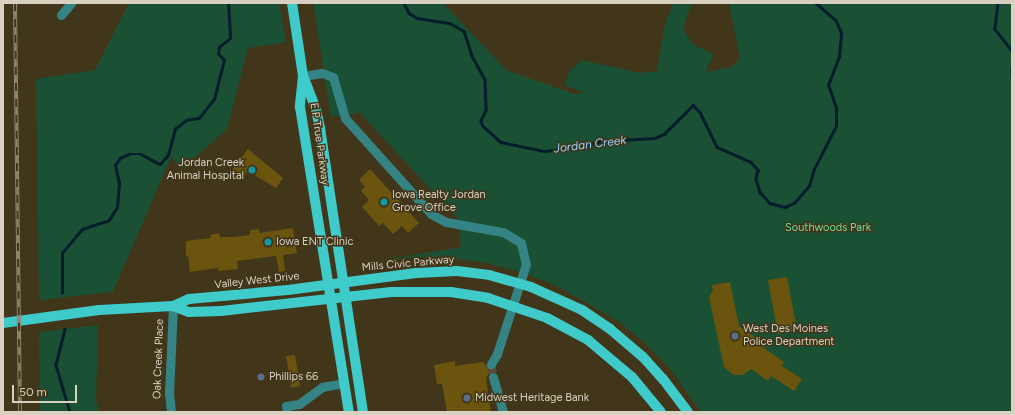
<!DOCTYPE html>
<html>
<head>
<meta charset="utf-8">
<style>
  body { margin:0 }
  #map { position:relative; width:1015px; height:415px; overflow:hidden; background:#41361a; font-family:Figtree,sans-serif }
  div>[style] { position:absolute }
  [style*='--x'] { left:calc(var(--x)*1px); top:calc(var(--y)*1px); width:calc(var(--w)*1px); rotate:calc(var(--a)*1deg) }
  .green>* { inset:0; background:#1a5134 }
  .stream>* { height:2.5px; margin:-1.25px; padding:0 1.25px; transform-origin:1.25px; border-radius:1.25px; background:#031d2c }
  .building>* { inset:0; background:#6b540d }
  .minor-tunnel>* { height:9px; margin-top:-4.5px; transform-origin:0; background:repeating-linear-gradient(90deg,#584d33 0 9px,transparent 0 13.5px) }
  .minor>* { height:9px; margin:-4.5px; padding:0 4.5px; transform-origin:4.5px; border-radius:4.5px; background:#358485 }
  .major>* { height:10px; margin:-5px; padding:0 5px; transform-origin:5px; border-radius:5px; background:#40cbcb }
  .rail>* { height:4px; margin-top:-2px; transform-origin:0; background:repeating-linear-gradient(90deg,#41361a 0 8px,#8f8671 0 16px); box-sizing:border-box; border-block:1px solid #8f8671 }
  .dots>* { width:11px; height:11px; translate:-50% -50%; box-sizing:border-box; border:2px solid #41361a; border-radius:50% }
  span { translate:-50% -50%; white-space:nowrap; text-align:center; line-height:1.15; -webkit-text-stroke:3px #41361a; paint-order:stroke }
  .street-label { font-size:11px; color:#d8d1c1 }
  .poi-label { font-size:11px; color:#d8d1c1 }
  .right { translate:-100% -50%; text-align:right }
  .left { translate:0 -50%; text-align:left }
  .park-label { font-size:11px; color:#6bdd9c }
  .water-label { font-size:12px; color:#94d1f9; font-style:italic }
  .frame { position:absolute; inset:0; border:4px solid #d8d1c1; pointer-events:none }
  .scale { position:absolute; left:12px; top:385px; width:65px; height:18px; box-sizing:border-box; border:2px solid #d8d1c1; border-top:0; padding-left:5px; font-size:12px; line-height:14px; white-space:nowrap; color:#d8d1c1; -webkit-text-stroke:3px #41361a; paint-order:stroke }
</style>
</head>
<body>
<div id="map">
  <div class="green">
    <i style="clip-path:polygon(129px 3px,279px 3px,286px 42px,248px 48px,227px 129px,182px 169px,171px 157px,113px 292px,39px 300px,36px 79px,95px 70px)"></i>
    <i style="clip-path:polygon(313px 3px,443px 3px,506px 70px,575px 94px,584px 92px,564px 85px,569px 72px,582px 60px,640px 73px,657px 71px,665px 25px,673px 3px,692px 3px,683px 28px,692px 44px,714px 55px,705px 72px,732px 67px,740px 58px,729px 3px,1012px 3px,1012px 412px,701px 412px,671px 370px,646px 344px,618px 321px,555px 285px,521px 272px,486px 263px,450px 258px,414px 257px,378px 261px,461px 247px,457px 218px,360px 113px,331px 117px)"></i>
    <i style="clip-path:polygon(98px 325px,96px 401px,99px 412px,40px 412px,39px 332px)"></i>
  </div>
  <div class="stream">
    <i style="--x:404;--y:3;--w:11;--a:63"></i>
    <i style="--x:409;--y:13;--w:9;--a:32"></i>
    <i style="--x:417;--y:18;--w:33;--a:9"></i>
    <i style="--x:450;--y:23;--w:16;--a:30"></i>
    <i style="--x:464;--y:31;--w:26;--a:72"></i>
    <i style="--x:472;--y:56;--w:26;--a:61"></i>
    <i style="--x:485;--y:79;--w:31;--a:88"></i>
    <i style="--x:486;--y:110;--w:12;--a:114"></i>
    <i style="--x:481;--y:121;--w:5;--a:68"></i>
    <i style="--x:483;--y:126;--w:24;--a:42"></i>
    <i style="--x:501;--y:142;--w:44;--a:11.8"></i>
    <i style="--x:544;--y:151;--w:37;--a:-6"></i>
    <i style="--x:581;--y:147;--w:21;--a:-17"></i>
    <i style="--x:601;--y:141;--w:54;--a:-3.2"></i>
    <i style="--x:655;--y:138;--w:10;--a:-24"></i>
    <i style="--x:664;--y:134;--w:41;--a:-45"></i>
    <i style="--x:693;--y:105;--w:10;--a:45"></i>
    <i style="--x:700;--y:112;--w:39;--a:64"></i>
    <i style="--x:717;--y:147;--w:37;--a:24"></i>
    <i style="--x:751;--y:162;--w:11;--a:49"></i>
    <i style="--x:758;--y:170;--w:9;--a:103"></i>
    <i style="--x:756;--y:179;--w:14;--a:73"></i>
    <i style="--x:760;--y:192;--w:15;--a:48"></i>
    <i style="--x:770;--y:203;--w:16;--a:15"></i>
    <i style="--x:785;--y:207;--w:10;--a:-24"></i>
    <i style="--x:794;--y:203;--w:23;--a:-49"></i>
    <i style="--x:809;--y:186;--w:18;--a:-74"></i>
    <i style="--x:814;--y:169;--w:48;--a:-62.9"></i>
    <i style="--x:836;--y:126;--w:18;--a:-90"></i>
    <i style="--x:836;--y:108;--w:24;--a:-109"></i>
    <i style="--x:828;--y:85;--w:30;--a:-69"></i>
    <i style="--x:839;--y:57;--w:24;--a:-85"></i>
    <i style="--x:841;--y:33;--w:13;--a:-113"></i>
    <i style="--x:836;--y:21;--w:28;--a:-139"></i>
    <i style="--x:998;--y:3;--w:26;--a:97"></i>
    <i style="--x:995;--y:29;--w:28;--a:52"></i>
    <i style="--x:1012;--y:70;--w:3;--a:90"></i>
    <i style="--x:62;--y:293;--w:40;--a:-90"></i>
    <i style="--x:62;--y:253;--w:31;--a:-50"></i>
    <i style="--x:82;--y:229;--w:28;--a:-18"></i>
    <i style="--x:109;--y:220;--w:15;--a:-58"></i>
    <i style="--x:117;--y:207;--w:24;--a:-85"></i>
    <i style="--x:119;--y:183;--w:18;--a:-103"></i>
    <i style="--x:115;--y:165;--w:9;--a:-54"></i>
    <i style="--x:120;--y:158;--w:10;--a:-24"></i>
    <i style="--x:129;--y:154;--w:12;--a:0"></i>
    <i style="--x:141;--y:154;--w:21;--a:28"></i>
    <i style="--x:160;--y:164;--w:12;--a:-48"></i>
    <i style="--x:168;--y:155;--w:27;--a:-75"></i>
    <i style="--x:175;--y:129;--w:14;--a:-39"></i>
    <i style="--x:186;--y:120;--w:13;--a:-9"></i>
    <i style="--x:199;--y:118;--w:24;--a:-52"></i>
    <i style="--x:214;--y:99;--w:40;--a:-75.6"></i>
    <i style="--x:224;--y:60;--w:8;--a:-135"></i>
    <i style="--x:218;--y:54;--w:7;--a:-82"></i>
    <i style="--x:219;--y:47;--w:14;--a:-39"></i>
    <i style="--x:230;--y:38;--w:35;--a:-93"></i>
    <i style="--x:65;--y:329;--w:37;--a:104"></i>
    <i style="--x:56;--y:365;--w:49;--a:73.4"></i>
  </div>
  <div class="building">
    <i style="clip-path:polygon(248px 149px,283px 178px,276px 188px,248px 171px,242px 179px,231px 171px)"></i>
    <i style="clip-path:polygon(370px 169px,419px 223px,408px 233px,402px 226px,393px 234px,383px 223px,379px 226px,362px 207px,369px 200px,361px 191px,365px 187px,359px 180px)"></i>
    <i style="clip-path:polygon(293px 228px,297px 253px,283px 255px,285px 271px,279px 272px,276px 256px,237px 261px,238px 269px,219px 271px,218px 268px,190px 272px,188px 256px,186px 256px,186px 241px,211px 238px,210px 235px,219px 233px,220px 237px,233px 237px,250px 235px,250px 230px,259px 229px,260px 233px)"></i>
    <i style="clip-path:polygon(787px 277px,797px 330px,778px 334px,768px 280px)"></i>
    <i style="clip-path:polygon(730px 282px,739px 326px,766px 345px,764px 348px,784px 362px,782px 366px,802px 379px,794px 391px,771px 376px,768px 381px,751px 369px,743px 375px,734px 375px,724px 367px,709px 297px,713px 290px,712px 285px)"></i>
    <i style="clip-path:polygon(295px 355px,300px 386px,291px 388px,286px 356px)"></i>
    <i style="clip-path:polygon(455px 361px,455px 366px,483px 362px,488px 369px,495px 368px,495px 372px,489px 373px,486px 378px,491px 412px,447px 412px,442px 384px,437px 384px,434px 365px)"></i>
  </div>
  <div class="minor-tunnel">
    <i style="--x:491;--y:364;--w:13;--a:81"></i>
  </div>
  <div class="minor">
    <i style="--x:61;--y:15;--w:16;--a:-50"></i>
    <i style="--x:303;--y:76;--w:19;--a:-9"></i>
    <i style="--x:322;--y:73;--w:12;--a:20"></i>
    <i style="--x:333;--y:77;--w:43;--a:73.7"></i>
    <i style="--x:345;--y:118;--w:129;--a:48.1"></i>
    <i style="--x:431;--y:214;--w:17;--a:28"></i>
    <i style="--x:446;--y:222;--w:58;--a:10"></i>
    <i style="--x:503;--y:232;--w:21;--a:31"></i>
    <i style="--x:521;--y:243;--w:22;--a:77"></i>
    <i style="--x:526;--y:264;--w:95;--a:107.9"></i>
    <i style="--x:497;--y:354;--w:12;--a:121"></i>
    <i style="--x:493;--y:377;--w:36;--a:74"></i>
    <i style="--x:171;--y:412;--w:18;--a:-96"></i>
    <i style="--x:169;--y:394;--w:88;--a:-87.4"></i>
    <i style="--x:287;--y:412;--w:6;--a:-99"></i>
    <i style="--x:286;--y:406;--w:13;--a:-9"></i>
    <i style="--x:299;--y:404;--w:29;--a:-36"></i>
    <i style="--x:322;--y:387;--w:22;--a:-10"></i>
  </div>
  <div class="major">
    <i style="--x:292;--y:3;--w:74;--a:81.4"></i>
    <i style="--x:303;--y:76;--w:31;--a:96"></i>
    <i style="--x:300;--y:107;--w:309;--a:80.9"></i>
    <i style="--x:304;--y:78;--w:30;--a:69"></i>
    <i style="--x:315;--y:106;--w:23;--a:77"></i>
    <i style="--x:320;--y:128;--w:287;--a:81.4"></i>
    <i style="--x:173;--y:306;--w:17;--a:21"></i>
    <i style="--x:189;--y:312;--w:32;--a:-2"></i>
    <i style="--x:221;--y:311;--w:171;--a:-6.4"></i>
    <i style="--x:391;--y:292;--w:60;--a:0"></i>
    <i style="--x:451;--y:292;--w:37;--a:9"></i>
    <i style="--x:488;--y:298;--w:62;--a:18.7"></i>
    <i style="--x:547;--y:318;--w:47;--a:28.2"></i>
    <i style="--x:588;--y:340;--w:57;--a:40.1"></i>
    <i style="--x:632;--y:377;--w:45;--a:50.4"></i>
    <i style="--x:3;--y:323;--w:97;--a:-7.7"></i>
    <i style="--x:99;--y:310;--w:74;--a:-3.1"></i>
    <i style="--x:173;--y:306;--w:17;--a:-24"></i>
    <i style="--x:189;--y:299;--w:99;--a:-5.2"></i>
    <i style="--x:288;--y:290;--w:129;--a:-7.6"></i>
    <i style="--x:416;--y:273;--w:41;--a:-2.8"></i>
    <i style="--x:457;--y:271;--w:32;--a:7"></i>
    <i style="--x:489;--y:275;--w:44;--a:15.9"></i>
    <i style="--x:531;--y:287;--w:56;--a:24.3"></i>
    <i style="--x:582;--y:310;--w:34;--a:34"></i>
    <i style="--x:610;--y:329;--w:43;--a:40.3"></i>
    <i style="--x:643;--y:357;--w:30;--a:48"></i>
    <i style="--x:663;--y:379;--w:41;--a:52.9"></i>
  </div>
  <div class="rail">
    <i style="--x:15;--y:3;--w:409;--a:89.3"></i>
  </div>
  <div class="dots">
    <i style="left:252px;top:170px;background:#0f9aa8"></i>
    <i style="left:384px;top:202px;background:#0f9aa8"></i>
    <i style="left:268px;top:242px;background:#0f9aa8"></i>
    <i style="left:735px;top:336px;background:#5c6f8a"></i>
    <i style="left:261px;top:377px;background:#5c6f8a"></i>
    <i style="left:467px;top:398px;background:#5c6f8a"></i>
  </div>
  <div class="street-label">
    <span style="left:319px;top:144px;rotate:82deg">E P True Parkway</span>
    <span style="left:408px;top:264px;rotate:-5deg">Mills Civic Parkway</span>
    <span style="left:257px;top:281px;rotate:-6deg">Valley West Drive</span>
    <span style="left:159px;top:359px;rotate:-88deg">Oak Creek Place</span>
  </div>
  <div class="poi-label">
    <span class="right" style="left:244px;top:170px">Jordan Creek<br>Animal Hospital</span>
    <span class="left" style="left:392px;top:202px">Iowa Realty Jordan<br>Grove Office</span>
    <span class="left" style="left:276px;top:242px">Iowa ENT Clinic</span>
    <span class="left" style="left:743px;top:336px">West Des Moines<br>Police Department</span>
    <span class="left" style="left:269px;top:377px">Phillips 66</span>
    <span class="left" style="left:475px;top:398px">Midwest Heritage Bank</span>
  </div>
  <div class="park-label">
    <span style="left:828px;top:228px">Southwoods Park</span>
  </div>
  <div class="water-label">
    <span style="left:590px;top:145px;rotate:-7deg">Jordan Creek</span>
  </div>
  <div class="frame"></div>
  <div class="scale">50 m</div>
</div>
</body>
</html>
